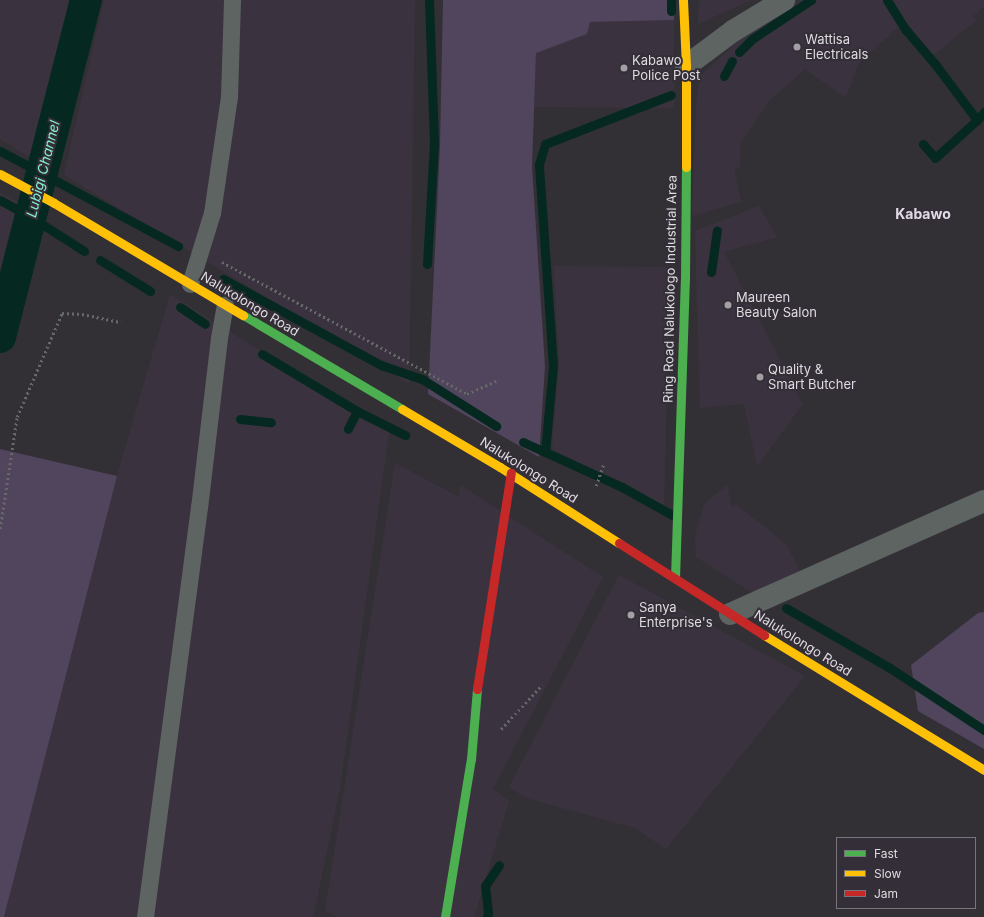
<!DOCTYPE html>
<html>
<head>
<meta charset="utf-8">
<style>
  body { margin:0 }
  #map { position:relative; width:984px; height:917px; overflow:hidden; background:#333035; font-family:Inter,sans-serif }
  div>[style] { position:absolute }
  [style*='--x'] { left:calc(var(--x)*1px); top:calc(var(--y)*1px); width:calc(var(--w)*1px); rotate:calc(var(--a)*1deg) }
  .built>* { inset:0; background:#3a333f }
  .green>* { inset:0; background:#51445d }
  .stream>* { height:9px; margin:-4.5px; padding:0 4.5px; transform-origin:4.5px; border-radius:4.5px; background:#052920 }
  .canal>* { height:32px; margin:-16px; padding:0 16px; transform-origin:16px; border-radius:16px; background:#052920 }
  .path>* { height:2.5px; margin-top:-1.25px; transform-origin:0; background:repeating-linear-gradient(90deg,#656a69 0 2px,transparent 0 5px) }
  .lane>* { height:17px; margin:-8.5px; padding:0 8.5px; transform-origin:8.5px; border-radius:8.5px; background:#5d6462 }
  .street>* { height:22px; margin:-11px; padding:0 11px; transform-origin:11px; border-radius:11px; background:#5d6462 }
  .fast>* { height:9px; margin:-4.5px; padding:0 4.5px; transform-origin:4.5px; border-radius:4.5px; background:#4caf50 }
  .slow>* { height:9px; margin:-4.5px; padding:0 4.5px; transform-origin:4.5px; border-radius:4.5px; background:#ffc107 }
  .jam>* { height:9px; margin:-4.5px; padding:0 4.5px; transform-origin:4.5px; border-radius:4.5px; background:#c62828 }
  .dots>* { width:11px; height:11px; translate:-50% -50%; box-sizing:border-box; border:2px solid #332e37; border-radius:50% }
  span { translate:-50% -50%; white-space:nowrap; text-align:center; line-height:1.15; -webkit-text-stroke:4px #332e37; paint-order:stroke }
  .poi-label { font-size:13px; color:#dfdce1 }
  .left { translate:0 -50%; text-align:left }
  .street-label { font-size:13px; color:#dfdce1 }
  .water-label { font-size:14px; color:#83eecd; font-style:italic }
  .neighbourhood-label { font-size:14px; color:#e1dbe6; font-weight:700 }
  .legend { position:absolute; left:836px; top:837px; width:140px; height:72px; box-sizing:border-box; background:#332e37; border:1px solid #78747b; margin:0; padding:5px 7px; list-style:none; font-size:12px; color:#dfdce1 }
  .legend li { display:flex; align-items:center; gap:8px; height:20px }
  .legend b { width:20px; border:1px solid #78747b }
</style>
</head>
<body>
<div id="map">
  <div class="built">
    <i style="clip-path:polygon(0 0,80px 0,39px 163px,0 139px)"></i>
    <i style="clip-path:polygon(104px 0,415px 0,409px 384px,64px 175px)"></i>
    <i style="clip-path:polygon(699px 0,752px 0,698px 24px)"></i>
    <i style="clip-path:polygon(800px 0,984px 0,984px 6px,973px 16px,977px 20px,927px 60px,898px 27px,858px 64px,846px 98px,805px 69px,769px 101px,740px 143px,740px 168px,734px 167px,741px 202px,692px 216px,696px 109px,699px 77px,735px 44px,771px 17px)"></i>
    <i style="clip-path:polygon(674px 20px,674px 108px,534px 107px,536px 52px,587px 34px,590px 22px)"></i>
    <i style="clip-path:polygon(0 193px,25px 207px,0 308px)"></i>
    <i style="clip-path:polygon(759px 206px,777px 237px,724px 252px,803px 404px,757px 466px,744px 404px,700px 408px,695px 231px)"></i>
    <i style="clip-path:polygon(554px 266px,670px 267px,664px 505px,552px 449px,559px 363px)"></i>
    <i style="clip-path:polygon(170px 294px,389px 432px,340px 788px,314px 914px,313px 917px,4px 917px,117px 476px)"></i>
    <i style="clip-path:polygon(395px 463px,459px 497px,460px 485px,603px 577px,493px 789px,509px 801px,474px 917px,337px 917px,325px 911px)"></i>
    <i style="clip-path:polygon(727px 485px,732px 507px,736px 504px,786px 544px,802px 575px,753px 593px,696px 557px,695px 536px,704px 504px)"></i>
    <i style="clip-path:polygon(619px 575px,805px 676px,666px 849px,635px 828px,526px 798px,509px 787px)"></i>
  </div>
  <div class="green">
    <i style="clip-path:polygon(443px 0,674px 0,674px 20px,590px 22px,587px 34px,536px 53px,532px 167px,545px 366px,539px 457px,428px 394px,440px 146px)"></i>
    <i style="clip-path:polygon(0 449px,117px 476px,4px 917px,0 917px)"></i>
    <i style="clip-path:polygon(984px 612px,984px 749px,918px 711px,911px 665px,978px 613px)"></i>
  </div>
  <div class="stream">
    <i style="--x:887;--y:0;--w:36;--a:58"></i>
    <i style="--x:906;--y:30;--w:45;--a:49.5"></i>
    <i style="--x:935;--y:64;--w:70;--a:53.1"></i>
    <i style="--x:977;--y:120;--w:11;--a:-49"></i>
    <i style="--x:671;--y:11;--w:11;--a:-90"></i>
    <i style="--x:739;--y:52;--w:18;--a:-45"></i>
    <i style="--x:752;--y:39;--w:71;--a:-33.5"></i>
    <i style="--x:724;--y:76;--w:17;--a:-62"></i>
    <i style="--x:923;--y:144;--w:18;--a:49"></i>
    <i style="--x:935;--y:158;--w:57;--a:-42.1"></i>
    <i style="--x:0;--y:151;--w:202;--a:28.1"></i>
    <i style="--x:0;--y:200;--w:35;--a:29"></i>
    <i style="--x:31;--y:217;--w:63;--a:32.7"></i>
    <i style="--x:100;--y:260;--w:59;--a:31.8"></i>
    <i style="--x:427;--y:264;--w:121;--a:-86.7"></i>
    <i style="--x:434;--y:143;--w:143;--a:-92"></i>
    <i style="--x:711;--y:272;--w:42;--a:-81.9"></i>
    <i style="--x:223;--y:279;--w:180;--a:28.6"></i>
    <i style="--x:381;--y:365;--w:43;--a:18.9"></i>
    <i style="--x:422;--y:379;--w:88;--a:32.4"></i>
    <i style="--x:180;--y:307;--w:30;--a:34"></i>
    <i style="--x:262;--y:354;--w:111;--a:31"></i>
    <i style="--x:357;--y:411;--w:20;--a:117"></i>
    <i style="--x:357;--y:411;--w:54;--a:26.6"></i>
    <i style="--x:240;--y:419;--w:31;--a:6"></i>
    <i style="--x:523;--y:442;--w:109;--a:24.4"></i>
    <i style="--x:622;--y:487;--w:57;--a:29.2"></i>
    <i style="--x:545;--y:452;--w:86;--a:-84.7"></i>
    <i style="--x:553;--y:366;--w:202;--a:-94"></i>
    <i style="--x:539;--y:164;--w:21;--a:-73"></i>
    <i style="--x:545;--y:144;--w:135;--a:-21.3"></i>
    <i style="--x:786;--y:608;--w:120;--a:30"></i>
    <i style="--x:890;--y:668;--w:113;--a:33.4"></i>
    <i style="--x:487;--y:917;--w:4;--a:-76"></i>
    <i style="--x:488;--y:913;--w:27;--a:-96"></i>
    <i style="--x:485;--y:886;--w:25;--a:-56"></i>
  </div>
  <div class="canal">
    <i style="--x:0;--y:337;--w:348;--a:-75.7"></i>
  </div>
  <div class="path">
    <i style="--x:222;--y:262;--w:278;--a:28.3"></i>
    <i style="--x:467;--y:394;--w:35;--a:-24"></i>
    <i style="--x:596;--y:486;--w:24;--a:-71"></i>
    <i style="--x:0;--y:529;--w:113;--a:-81.4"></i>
    <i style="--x:17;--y:417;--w:113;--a:-66.6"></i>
    <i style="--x:62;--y:313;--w:20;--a:3"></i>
    <i style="--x:82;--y:314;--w:40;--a:12"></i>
    <i style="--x:501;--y:729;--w:60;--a:-47"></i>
  </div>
  <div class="lane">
    <i style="--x:190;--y:284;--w:74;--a:-72.8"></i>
    <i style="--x:212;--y:213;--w:118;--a:-81.7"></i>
    <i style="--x:229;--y:96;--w:96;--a:-88.2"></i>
    <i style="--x:145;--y:917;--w:413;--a:-82.5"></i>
    <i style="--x:199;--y:508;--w:171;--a:-83.3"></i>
    <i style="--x:219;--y:338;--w:34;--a:-80"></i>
  </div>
  <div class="street">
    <i style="--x:686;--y:66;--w:59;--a:-36.7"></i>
    <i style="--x:733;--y:31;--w:60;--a:-31.3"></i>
    <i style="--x:730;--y:614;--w:278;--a:-24"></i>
  </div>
  <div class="fast">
    <i style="--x:243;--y:315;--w:185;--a:30.6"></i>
    <i style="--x:675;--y:578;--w:299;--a:-88.1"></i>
    <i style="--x:685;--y:279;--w:112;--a:-89.5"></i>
    <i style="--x:445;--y:917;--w:160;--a:-80.7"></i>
    <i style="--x:471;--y:759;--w:70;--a:-85.1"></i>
  </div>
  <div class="slow">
    <i style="--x:683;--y:0;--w:66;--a:87.4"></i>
    <i style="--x:686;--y:66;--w:101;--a:90"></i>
    <i style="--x:0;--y:174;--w:61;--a:28.2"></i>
    <i style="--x:54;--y:203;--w:220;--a:30.7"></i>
    <i style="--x:402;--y:409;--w:114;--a:30.6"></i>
    <i style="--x:500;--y:467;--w:141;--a:32.6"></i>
    <i style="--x:764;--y:635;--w:258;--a:31.5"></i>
  </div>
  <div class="jam">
    <i style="--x:619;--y:543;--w:172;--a:32.4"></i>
    <i style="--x:477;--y:689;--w:219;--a:-81.1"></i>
  </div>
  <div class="dots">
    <i style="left:797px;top:47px;background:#a3a0a5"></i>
    <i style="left:624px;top:68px;background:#a3a0a5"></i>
    <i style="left:728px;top:305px;background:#a3a0a5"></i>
    <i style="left:760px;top:377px;background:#a3a0a5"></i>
    <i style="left:631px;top:615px;background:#a3a0a5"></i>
  </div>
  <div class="poi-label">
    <span class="left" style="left:805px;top:47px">Wattisa<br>Electricals</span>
    <span class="left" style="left:632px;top:68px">Kabawo<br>Police Post</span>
    <span class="left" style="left:736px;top:305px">Maureen<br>Beauty Salon</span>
    <span class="left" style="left:768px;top:377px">Quality &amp;<br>Smart Butcher</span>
    <span class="left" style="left:639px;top:615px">Sanya<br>Enterprise's</span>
  </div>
  <div class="street-label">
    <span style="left:670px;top:289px;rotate:-89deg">Ring Road Nalukologo Industrial Area</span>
    <span style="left:250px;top:304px;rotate:31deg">Nalukolongo Road</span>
    <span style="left:529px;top:470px;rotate:32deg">Nalukolongo Road</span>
    <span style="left:803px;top:643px;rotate:32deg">Nalukolongo Road</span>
  </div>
  <div class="water-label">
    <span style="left:43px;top:169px;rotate:-76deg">Lubigi Channel</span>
  </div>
  <div class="neighbourhood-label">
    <span style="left:923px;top:214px">Kabawo</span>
  </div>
  <ul class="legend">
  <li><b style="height:5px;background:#4caf50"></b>Fast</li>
  <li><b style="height:5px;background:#ffc107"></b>Slow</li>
  <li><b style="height:5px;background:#c62828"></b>Jam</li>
  </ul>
</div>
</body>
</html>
